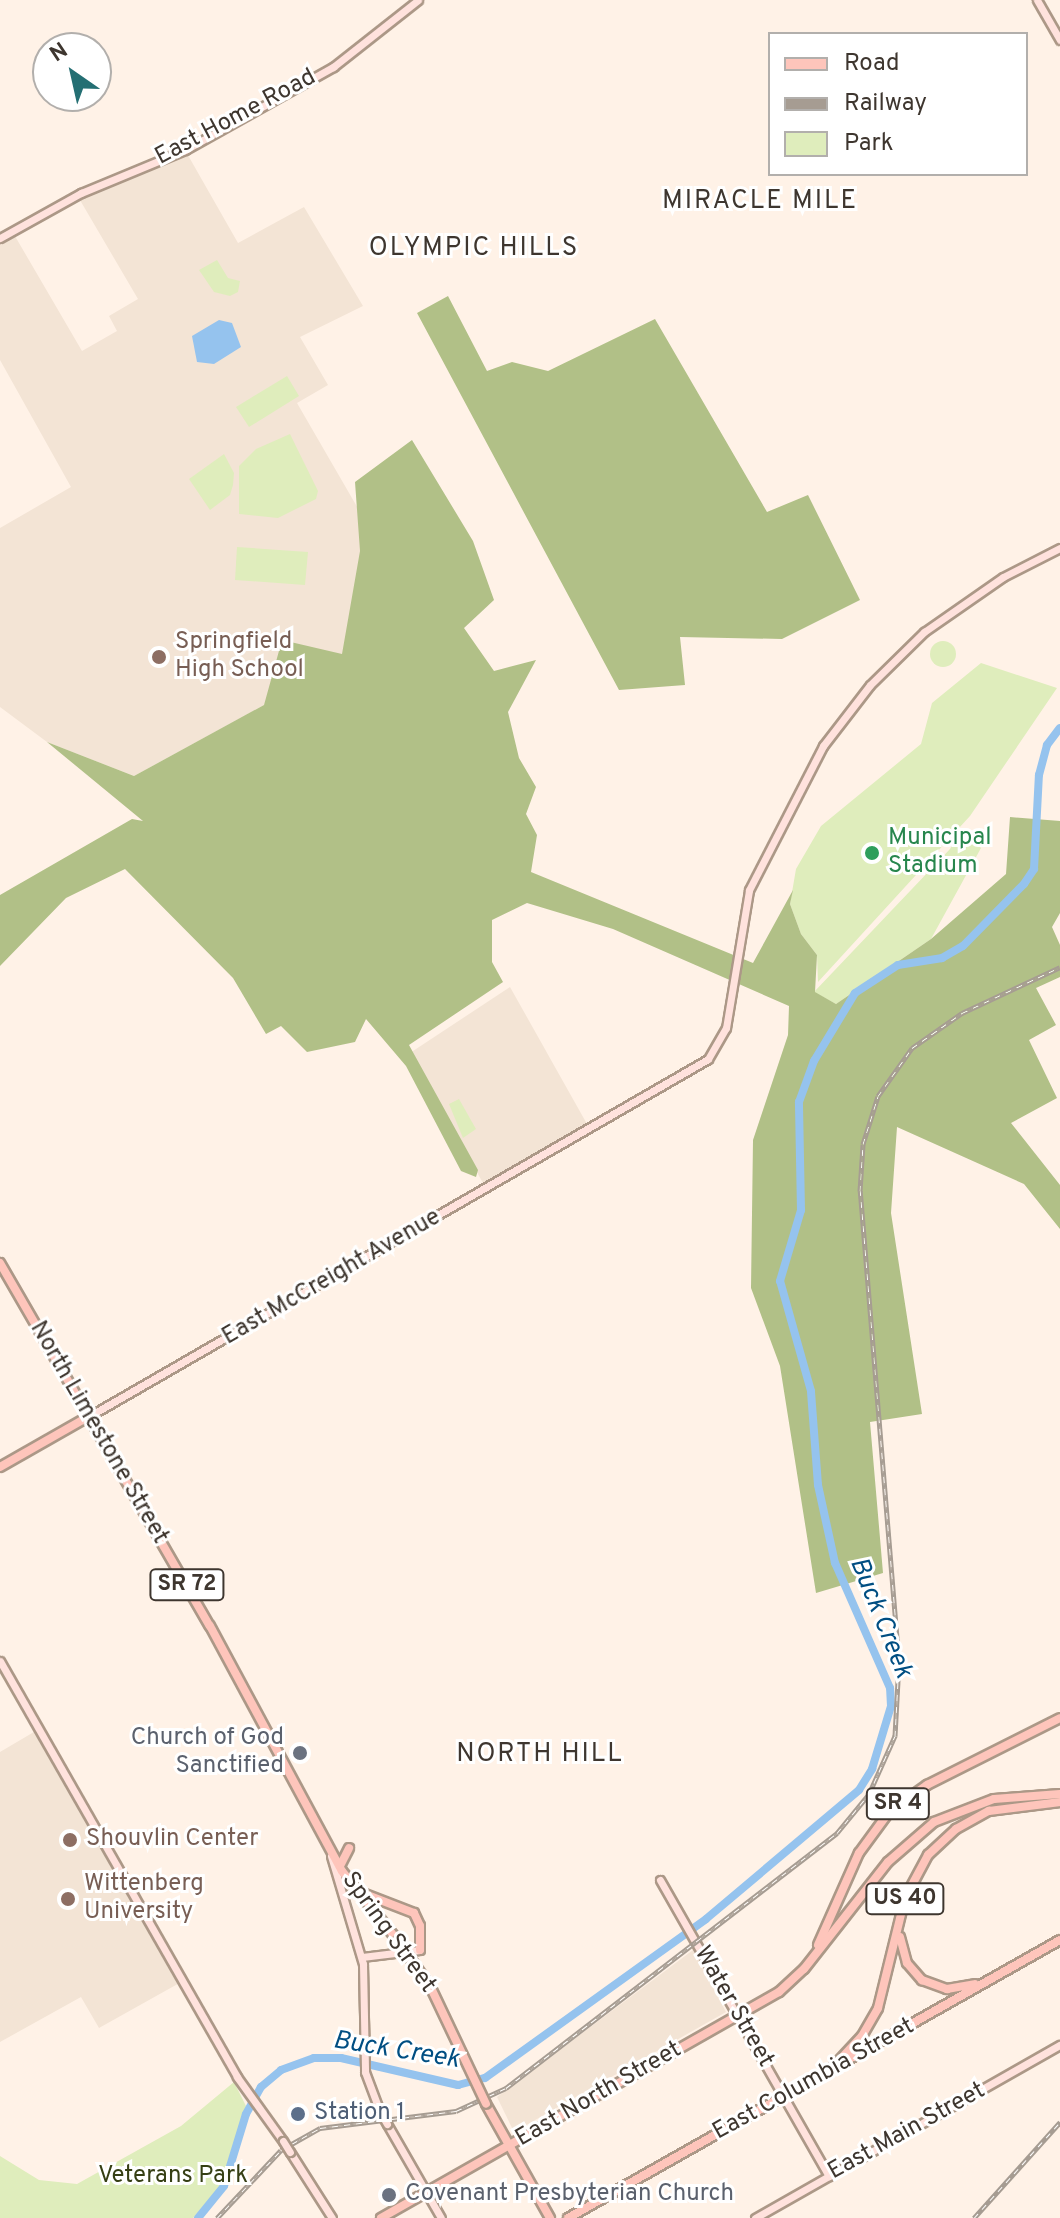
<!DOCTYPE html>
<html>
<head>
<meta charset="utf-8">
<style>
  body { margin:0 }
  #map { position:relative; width:1060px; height:2218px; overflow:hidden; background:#fff2e7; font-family:Overpass,sans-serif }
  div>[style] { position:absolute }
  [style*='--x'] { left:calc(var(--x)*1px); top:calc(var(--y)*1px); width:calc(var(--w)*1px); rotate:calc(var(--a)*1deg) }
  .built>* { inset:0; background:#f3e4d5 }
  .green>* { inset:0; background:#dfedbc }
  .round { border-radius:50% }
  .forest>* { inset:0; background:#b1c087 }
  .water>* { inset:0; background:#95c3ee }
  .river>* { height:8px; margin:-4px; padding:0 4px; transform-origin:4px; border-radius:4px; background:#95c3ee }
  .roads { filter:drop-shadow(2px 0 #ac9887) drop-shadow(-2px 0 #ac9887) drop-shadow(0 2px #ac9887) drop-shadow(0 -2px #ac9887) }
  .secondary>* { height:7px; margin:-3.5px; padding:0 3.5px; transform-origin:3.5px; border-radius:3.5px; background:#ffe2dd }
  .primary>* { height:8px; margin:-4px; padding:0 4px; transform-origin:4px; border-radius:4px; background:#fec5bb }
  .rail>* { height:5px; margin-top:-2.5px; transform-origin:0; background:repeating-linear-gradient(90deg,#fff 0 6px,#a69c92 0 12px); box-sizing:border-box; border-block:2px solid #a69c92 }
  .bridges { filter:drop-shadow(2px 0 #ac9887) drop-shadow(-2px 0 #ac9887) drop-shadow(0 2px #ac9887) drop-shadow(0 -2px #ac9887) }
  .secondary-bridge>* { height:7px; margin:-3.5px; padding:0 3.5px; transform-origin:3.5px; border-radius:3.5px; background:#ffe2dd }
  .primary-bridge>* { height:8px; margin:-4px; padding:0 4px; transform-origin:4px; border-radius:4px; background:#fec5bb }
  .dots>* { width:22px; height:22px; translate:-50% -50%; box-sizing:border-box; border:4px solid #fff; border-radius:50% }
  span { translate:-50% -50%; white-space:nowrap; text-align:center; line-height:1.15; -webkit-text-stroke:6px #fff; paint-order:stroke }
  .shield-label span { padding:2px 6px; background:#fff; border:2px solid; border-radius:6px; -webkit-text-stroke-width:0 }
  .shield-label { font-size:22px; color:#3e362f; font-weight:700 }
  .street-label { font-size:24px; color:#3e362f }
  .education-label { font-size:24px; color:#785e54 }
  .left { translate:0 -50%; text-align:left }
  .leisure-label { font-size:24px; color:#27864d }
  .worship-label { font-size:24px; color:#5b616d }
  .right { translate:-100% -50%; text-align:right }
  .service-label { font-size:24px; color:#4e5e75 }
  .park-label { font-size:24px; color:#363f14 }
  .neighbourhood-label { font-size:26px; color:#3e362f; letter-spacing:2px }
  .water-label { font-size:26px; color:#004e82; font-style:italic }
  .legend { position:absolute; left:768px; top:32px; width:260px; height:144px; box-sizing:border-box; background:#fff; border:2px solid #b2afac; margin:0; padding:10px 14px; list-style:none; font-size:24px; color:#3e362f }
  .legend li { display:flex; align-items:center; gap:16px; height:40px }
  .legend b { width:40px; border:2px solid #b2afac }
  .north { position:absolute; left:32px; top:32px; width:80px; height:80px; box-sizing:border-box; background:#fff; border:2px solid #b2afac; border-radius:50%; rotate:326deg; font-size:22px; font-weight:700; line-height:32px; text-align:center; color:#3e362f }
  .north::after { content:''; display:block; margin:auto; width:28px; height:36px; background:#246f73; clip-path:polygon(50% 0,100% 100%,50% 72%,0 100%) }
</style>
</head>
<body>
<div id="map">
  <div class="built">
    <i style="clip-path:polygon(185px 150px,238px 243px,304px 207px,363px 306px,300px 337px,328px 385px,297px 403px,422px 619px,134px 776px,47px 742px,0 707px,0 528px,71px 487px,0 360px,0 238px,12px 231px,82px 351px,117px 331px,109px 316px,138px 299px,77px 195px)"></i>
    <i style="clip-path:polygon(510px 987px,587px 1124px,483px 1183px,410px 1053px)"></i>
    <i style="clip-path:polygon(39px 1729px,183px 1981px,99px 2028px,81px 1997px,0 2042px,0 1752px)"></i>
    <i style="clip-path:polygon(693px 1950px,726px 2012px,514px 2132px,497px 2097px)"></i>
  </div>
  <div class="green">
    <i style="clip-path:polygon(217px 260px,228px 278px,240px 281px,238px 292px,230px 296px,214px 292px,199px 270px)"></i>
    <i style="clip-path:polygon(287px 376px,299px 396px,249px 427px,236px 407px)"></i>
    <i style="clip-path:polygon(290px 434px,318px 491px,316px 499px,278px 518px,239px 514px,239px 466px,256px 449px)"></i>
    <i style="clip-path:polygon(224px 454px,234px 473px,233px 485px,230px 495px,210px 510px,189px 479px)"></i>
    <i style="clip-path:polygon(237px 547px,308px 552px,305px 585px,235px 580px)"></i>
    <i class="round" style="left:930px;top:641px;width:26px;height:26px"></i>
    <i style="clip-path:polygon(981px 663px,1057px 688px,970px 816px,818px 982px,817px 955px,801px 934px,790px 904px,796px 869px,821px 826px,921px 744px,932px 703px)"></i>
    <i style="clip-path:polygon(961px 829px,981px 848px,931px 939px,836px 1004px,814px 992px,950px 849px)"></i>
    <i style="clip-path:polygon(459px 1099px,476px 1129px,463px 1138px,449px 1104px)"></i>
    <i style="clip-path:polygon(234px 2082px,246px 2106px,231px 2160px,222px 2184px,193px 2218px,0 2218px,0 2156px,39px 2180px,77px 2184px,181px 2126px)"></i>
  </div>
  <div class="forest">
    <i style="clip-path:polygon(448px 296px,487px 371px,512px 362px,548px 371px,655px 319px,767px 512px,808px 495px,860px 600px,782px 639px,680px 637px,685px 685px,619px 690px,417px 313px)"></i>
    <i style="clip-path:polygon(412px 440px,473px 541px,494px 600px,464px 628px,494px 671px,536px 660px,508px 712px,519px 758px,536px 787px,526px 814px,537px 835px,531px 872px,753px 963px,793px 890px,790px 904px,801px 934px,817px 955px,815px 992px,836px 1004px,931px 939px,1006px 874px,1010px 817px,1060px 821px,1060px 913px,1052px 927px,1060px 945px,1060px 977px,1036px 988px,1056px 1025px,1029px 1040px,1057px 1098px,1011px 1123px,1060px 1185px,1060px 1229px,1024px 1184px,897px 1127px,891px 1213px,922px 1414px,870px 1422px,883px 1573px,816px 1593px,780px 1366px,751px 1288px,753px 1140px,788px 1035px,789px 1006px,613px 929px,527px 903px,492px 920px,492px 962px,503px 982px,409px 1045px,478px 1170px,476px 1177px,461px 1171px,406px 1066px,366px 1019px,355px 1042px,307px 1052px,281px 1026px,266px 1034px,233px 978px,125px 869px,66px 898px,0 966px,0 895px,132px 819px,143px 821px,47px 742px,134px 776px,264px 705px,282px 640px,342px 654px,360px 551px,355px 482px)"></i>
  </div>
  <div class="water">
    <i style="clip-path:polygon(219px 320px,232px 323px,241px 347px,214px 364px,197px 362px,192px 336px)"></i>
  </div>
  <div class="river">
    <i style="--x:198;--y:2218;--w:41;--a:-50.9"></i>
    <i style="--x:224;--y:2186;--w:75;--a:-73"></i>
    <i style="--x:246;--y:2114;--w:31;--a:-61"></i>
    <i style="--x:261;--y:2087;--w:26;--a:-40"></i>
    <i style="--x:281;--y:2070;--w:35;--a:-20"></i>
    <i style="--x:314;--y:2058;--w:27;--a:0"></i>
    <i style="--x:341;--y:2058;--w:120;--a:13"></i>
    <i style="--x:458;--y:2085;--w:28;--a:-15"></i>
    <i style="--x:485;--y:2078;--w:272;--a:-35.7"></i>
    <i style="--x:706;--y:1919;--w:200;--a:-40.1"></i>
    <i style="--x:859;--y:1790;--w:25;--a:-58"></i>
    <i style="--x:872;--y:1769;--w:66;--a:-73.2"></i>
    <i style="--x:891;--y:1706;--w:18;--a:-93"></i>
    <i style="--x:890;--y:1688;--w:137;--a:-113.7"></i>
    <i style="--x:835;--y:1563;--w:80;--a:-102.3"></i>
    <i style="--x:818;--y:1485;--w:94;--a:-94.3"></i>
    <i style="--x:811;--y:1391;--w:114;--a:-105.7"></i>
    <i style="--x:780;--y:1281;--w:74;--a:-73.5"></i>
    <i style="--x:801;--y:1210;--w:108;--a:-91.1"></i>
    <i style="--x:799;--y:1102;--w:44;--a:-69.9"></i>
    <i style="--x:814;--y:1061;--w:79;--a:-58.9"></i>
    <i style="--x:855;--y:993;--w:51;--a:-33.1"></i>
    <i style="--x:898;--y:965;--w:45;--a:-9"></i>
    <i style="--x:942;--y:958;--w:24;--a:-30"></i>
    <i style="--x:963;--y:946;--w:87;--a:-45.5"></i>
    <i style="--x:1024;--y:884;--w:18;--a:-56"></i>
    <i style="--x:1034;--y:869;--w:94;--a:-87"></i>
    <i style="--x:1039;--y:775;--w:31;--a:-75"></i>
    <i style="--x:1047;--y:745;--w:21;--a:-53"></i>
  </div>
  <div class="roads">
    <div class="secondary">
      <i style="--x:1037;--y:0;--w:46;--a:60.1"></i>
      <i style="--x:0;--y:238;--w:93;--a:-29.1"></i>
      <i style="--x:81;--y:193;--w:113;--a:-22.5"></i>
      <i style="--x:185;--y:150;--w:170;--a:-29.3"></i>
      <i style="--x:333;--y:67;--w:108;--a:-38.2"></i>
      <i style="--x:86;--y:1418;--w:718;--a:-29.99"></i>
      <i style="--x:708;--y:1059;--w:36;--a:-60"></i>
      <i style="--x:726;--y:1028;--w:140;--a:-80.5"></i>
      <i style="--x:749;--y:890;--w:162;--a:-62.8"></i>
      <i style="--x:823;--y:746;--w:77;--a:-52.4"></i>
      <i style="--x:870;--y:685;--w:76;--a:-44.5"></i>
      <i style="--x:924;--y:632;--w:96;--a:-34.8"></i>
      <i style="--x:1003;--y:577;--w:64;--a:-27"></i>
      <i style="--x:0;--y:1661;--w:479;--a:60.3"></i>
      <i style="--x:237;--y:2077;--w:79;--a:54.3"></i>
      <i style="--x:331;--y:1856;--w:113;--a:73.5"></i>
      <i style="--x:363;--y:1964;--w:108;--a:88.9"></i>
      <i style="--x:365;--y:2072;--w:43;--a:69.4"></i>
      <i style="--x:660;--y:1880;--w:341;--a:60.3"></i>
      <i style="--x:362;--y:1957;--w:58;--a:-6.9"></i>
      <i style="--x:387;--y:2124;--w:108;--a:60.1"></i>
      <i style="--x:290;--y:2152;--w:78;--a:57.5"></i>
      <i style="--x:755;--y:2218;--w:351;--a:-29.6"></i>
    </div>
    <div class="primary">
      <i style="--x:0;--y:1263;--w:419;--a:60"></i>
      <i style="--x:210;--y:1626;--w:278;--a:61.7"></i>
      <i style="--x:342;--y:1871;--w:90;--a:51.3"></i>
      <i style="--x:0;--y:1467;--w:99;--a:-29.7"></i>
      <i style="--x:340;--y:1866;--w:20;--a:-63"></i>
      <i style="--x:357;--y:1891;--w:61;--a:21.1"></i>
      <i style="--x:414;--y:1913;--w:14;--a:65"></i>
      <i style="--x:420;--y:1926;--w:24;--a:90"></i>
      <i style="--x:900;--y:1937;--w:27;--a:75"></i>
      <i style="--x:907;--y:1963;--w:23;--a:49"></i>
      <i style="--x:922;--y:1980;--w:27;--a:20"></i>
      <i style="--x:947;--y:1989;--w:28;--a:-10"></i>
      <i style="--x:818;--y:1945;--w:101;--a:-66"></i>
      <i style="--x:859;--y:1853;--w:51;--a:-53.8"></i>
      <i style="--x:889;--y:1812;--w:47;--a:-35.4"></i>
      <i style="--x:927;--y:1785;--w:149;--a:-26.7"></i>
      <i style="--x:834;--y:2066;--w:41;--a:-47"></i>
      <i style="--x:862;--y:2036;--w:32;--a:-60"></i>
      <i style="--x:878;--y:2008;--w:113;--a:-76.2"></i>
      <i style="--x:905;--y:1898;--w:49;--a:-61.9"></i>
      <i style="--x:928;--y:1855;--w:38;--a:-43"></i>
      <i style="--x:956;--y:1829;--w:38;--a:-29"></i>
      <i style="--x:989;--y:1811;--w:72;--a:-7.2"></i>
      <i style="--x:486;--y:2104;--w:131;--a:60.7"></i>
      <i style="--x:381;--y:2218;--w:458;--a:-29.6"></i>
      <i style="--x:779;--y:1992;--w:34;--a:-43"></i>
      <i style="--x:804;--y:1969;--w:136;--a:-51.9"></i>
      <i style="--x:888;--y:1862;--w:61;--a:-41"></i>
      <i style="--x:934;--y:1822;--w:64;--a:-21"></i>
      <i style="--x:994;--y:1799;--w:66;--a:-4.3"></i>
      <i style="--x:568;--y:2218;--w:565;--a:-29.47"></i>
    </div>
  </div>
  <div class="rail">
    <i style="--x:217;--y:2218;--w:93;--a:-46.7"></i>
    <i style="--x:281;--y:2150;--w:45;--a:-29.4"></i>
    <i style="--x:320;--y:2128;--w:137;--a:-7.1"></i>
    <i style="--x:456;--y:2111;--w:55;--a:-24.7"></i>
    <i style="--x:506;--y:2088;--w:418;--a:-37.6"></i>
    <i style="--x:837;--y:1833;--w:50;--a:-50.6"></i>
    <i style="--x:869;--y:1794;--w:64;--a:-65.9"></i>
    <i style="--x:895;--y:1736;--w:74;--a:-86.9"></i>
    <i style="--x:899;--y:1662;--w:473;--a:-94.7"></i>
    <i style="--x:860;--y:1191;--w:47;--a:-86.3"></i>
    <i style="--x:863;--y:1144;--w:50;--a:-72.6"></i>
    <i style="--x:878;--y:1096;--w:59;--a:-54.7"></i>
    <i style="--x:912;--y:1048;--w:61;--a:-35"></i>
    <i style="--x:962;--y:1013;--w:108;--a:-25.1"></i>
    <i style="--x:974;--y:2218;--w:129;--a:-48.1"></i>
  </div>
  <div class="bridges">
    <div class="secondary-bridge">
      <i style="--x:380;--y:2112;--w:14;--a:60"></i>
      <i style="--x:283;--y:2141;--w:13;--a:58"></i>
    </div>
    <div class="primary-bridge">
      <i style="--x:398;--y:1941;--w:57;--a:54.9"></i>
      <i style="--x:431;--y:1988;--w:128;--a:64.6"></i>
    </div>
  </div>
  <div class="dots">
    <i style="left:159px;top:657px;background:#8d6e63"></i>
    <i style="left:872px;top:853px;background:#2e9e5b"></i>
    <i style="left:300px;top:1753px;background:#6b7280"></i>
    <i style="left:70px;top:1840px;background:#8d6e63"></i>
    <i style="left:68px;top:1899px;background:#8d6e63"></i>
    <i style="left:298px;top:2114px;background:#5c6f8a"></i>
    <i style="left:389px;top:2195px;background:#6b7280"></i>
  </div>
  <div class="shield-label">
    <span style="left:187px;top:1585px">SR 72</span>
    <span style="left:898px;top:1804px">SR 4</span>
    <span style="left:905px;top:1899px">US 40</span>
  </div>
  <div class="street-label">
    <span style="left:236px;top:118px;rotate:-28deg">East Home Road</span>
    <span style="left:332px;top:1278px;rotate:-30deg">East McCreight Avenue</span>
    <span style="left:98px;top:1433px;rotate:60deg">North Limestone Street</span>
    <span style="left:388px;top:1933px;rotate:54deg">Spring Street</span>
    <span style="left:733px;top:2007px;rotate:60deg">Water Street</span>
    <span style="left:814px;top:2080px;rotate:-29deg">East Columbia Street</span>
    <span style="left:599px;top:2095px;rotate:-30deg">East North Street</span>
    <span style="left:907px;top:2132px;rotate:-29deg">East Main Street</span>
  </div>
  <div class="education-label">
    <span class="left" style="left:175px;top:657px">Springfield<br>High School</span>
    <span class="left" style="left:86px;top:1840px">Shouvlin Center</span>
    <span class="left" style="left:84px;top:1899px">Wittenberg<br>University</span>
  </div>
  <div class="leisure-label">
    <span class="left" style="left:888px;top:853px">Municipal<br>Stadium</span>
  </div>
  <div class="worship-label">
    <span class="right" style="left:284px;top:1753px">Church of God<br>Sanctified</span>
    <span class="left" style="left:405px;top:2195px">Covenant Presbyterian Church</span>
  </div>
  <div class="service-label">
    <span class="left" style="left:314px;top:2114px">Station 1</span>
  </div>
  <div class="park-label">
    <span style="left:173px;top:2177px">Veterans Park</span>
  </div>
  <div class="neighbourhood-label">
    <span style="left:760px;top:202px">MIRACLE MILE</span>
    <span style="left:474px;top:249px">OLYMPIC HILLS</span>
    <span style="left:540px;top:1755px">NORTH HILL</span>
  </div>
  <div class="water-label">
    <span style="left:880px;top:1618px;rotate:68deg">Buck Creek</span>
    <span style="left:396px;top:2051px;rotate:9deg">Buck Creek</span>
  </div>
  <ul class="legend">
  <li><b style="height:10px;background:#fec5bb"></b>Road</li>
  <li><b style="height:10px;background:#a69c92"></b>Railway</li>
  <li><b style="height:22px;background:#dfedbc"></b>Park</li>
  </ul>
  <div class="north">N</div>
</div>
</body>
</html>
